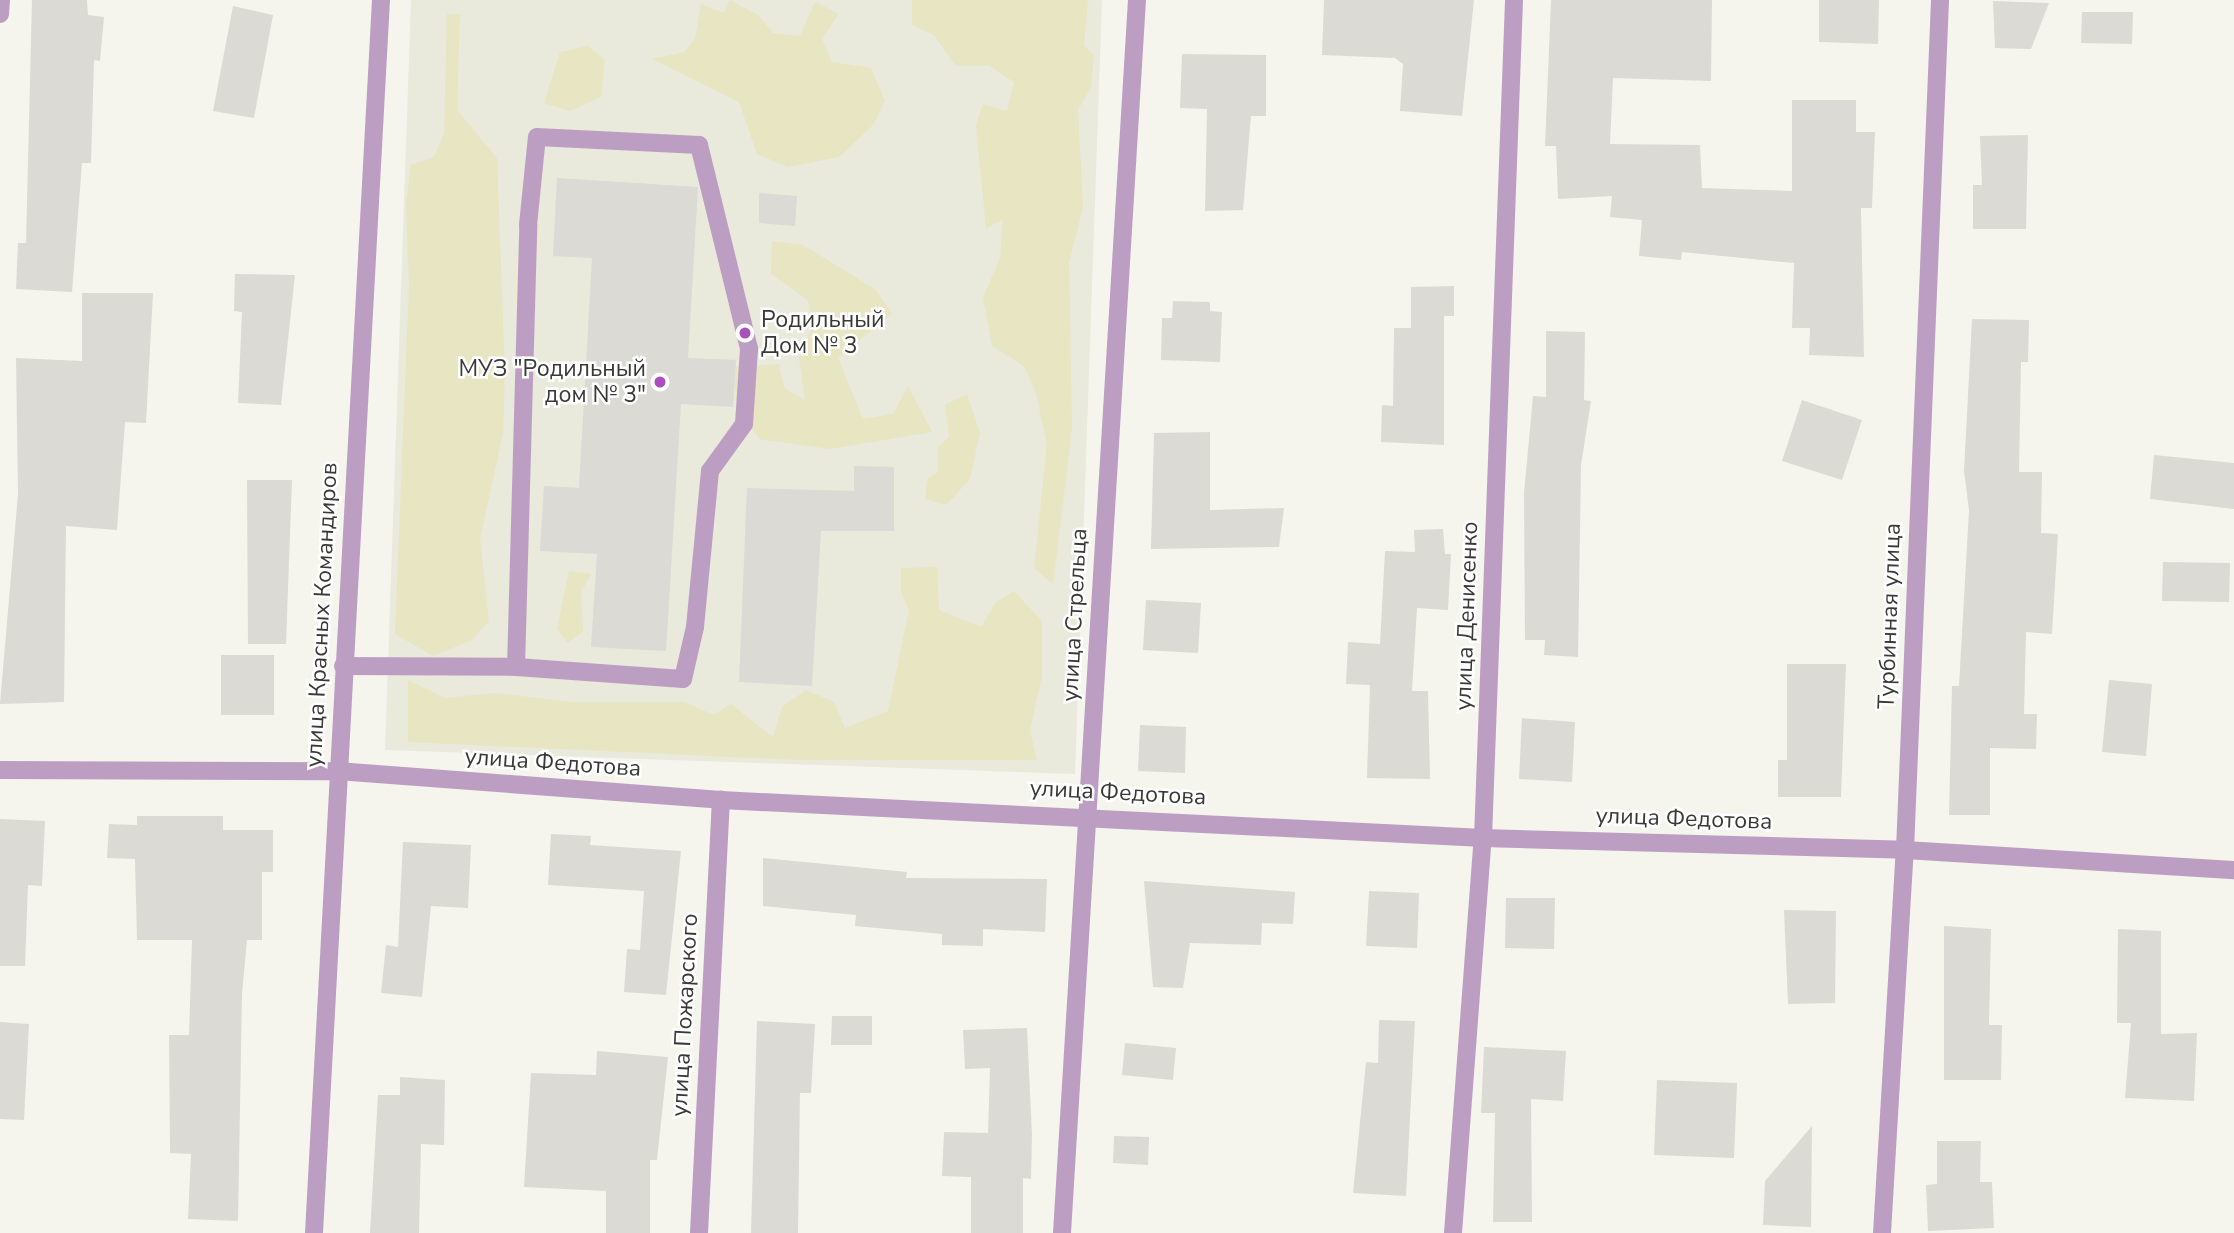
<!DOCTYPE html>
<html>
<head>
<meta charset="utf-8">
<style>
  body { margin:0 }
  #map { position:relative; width:2234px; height:1233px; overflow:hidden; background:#f5f5ee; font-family:"Nunito Sans",sans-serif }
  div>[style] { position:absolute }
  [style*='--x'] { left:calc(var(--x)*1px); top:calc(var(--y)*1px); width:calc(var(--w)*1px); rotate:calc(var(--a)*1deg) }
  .built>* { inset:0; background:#e9e9dc }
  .green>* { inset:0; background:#e8e5c2 }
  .building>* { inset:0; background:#dbdad4 }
  .minor>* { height:18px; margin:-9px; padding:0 9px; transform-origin:9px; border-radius:9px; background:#bd9ec3 }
  .dots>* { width:19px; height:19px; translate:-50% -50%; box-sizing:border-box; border:4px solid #fff; border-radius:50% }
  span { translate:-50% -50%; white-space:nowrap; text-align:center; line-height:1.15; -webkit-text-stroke:5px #fff; paint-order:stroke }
  .poi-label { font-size:23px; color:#393937 }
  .left { translate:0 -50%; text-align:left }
  .right { translate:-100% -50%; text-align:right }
  .street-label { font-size:23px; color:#393937 }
</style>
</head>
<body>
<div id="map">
  <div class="built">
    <i style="clip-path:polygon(411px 0,1102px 0,1075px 774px,385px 750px)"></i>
  </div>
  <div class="green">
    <i style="clip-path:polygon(730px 0,758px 15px,773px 33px,800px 36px,815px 2px,839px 14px,822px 39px,832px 62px,871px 68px,885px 101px,873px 125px,839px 157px,788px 167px,757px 154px,739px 102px,652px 59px,684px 52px,695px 39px,701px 4px,724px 13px)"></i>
    <i style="clip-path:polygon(912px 0,1088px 0,1084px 45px,1094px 55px,1091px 87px,1078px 110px,1083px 208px,1069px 262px,1072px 429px,1053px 584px,1034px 568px,1047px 445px,1036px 393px,1024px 366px,992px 346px,983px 298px,1000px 258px,1003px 220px,986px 228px,976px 125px,983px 104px,1007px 111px,1014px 82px,989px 66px,956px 66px,934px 35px,912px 25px)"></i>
    <i style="clip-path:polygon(447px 14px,460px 14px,457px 110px,497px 158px,505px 375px,503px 434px,480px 538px,489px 621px,472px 640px,433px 656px,395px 634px,409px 286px,406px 202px,411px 165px,434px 157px,444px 133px)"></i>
    <i style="clip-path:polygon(588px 46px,605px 60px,601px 97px,570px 111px,544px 103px,560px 52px)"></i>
    <i style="clip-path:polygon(772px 241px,803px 245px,875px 289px,892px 314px,838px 358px,863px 419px,893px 414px,908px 386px,932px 432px,830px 449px,759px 439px,737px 405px,733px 367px,779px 364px,784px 388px,805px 400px,799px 358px,812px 327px,808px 300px,771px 274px)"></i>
    <i style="clip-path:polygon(967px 394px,980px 433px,970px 479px,946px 505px,925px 499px,928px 478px,938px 472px,938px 447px,949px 437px,945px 405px)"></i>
    <i style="clip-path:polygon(937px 567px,939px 610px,981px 627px,996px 602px,1014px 591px,1042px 621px,1042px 675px,1030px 731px,1037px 760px,799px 760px,408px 742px,408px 680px,445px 698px,495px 693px,572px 702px,684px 702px,714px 715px,731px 704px,773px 737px,782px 707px,806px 690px,834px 702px,845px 728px,888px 711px,909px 610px,901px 592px,901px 568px)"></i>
    <i style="clip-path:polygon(569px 571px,591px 574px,581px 592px,583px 631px,568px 643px,557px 629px)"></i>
  </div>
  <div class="building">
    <i style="clip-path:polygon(32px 0,87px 0,88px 15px,104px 17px,100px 61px,94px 60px,91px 163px,82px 163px,72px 292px,16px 289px,18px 243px,26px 243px)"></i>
    <i style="clip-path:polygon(1324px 0,1474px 0,1462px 116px,1400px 111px,1403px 64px,1395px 58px,1322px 55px)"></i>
    <i style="clip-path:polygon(1551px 0,1712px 0,1711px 81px,1613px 78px,1610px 144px,1700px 145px,1702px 188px,1792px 191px,1792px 100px,1856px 100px,1856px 132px,1875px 132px,1872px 208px,1861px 208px,1864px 357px,1809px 355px,1810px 328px,1792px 328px,1794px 263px,1682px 252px,1681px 260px,1639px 256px,1642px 220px,1610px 217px,1612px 196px,1558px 199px,1556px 146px,1545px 146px)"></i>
    <i style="clip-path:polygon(1819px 0,1879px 0,1878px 44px,1819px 42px)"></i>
    <i style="clip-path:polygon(1993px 1px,2049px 3px,2031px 49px,1995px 48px)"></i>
    <i style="clip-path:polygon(233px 6px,273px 15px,254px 118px,213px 111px)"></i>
    <i style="clip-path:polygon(2082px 12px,2133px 12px,2132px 44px,2081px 43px)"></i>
    <i style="clip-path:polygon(1182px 54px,1266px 55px,1266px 116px,1251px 116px,1243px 210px,1205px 211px,1207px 109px,1180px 108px)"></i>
    <i style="clip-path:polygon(2028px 135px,2026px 229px,1973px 229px,1973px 185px,1982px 185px,1980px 136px)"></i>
    <i style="clip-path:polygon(557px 178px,698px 187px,688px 358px,736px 360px,733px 407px,681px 404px,666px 651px,591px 647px,597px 554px,540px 551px,544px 486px,579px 488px,592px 258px,553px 256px)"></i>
    <i style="clip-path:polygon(759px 193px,797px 196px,795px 226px,759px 223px)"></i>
    <i style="clip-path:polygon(235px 274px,295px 275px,281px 405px,238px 403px,242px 312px,234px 311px)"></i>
    <i style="clip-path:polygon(1454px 286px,1454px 316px,1444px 316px,1444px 445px,1381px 442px,1382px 405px,1393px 406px,1394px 328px,1411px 328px,1411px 287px)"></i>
    <i style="clip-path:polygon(82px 293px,153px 293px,146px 423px,125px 422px,117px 530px,66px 526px,64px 702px,0 704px,18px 494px,16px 358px,82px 361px)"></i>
    <i style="clip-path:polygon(1173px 301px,1210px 302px,1210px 311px,1222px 312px,1220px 362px,1161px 360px,1162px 318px,1172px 318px)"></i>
    <i style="clip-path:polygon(1972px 319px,2029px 320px,2028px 362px,2021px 362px,2019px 472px,2042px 472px,2041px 533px,2058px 534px,2052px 634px,2026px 632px,2024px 714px,2037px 714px,2036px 749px,1990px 748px,1990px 815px,1949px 815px,1952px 686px,1959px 686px,1969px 510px,1964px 471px)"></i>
    <i style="clip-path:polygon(1546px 331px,1585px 332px,1584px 400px,1591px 401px,1581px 465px,1578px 657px,1544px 655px,1545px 640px,1525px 640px,1524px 493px,1533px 396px,1546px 397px)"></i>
    <i style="clip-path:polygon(1802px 400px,1862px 420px,1842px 480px,1782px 461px)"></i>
    <i style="clip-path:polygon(1210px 432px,1210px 510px,1284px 508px,1279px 547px,1151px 549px,1154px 433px)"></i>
    <i style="clip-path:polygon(2154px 455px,2234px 463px,2234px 509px,2150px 499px)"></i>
    <i style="clip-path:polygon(854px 466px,894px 467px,894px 531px,821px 531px,812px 686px,739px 682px,747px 488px,854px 491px)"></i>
    <i style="clip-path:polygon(247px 480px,292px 480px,286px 644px,248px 644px)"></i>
    <i style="clip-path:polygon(1443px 529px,1445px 554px,1451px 554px,1448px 610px,1417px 608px,1412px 691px,1428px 691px,1430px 779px,1367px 778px,1370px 685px,1346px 684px,1348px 642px,1380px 644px,1385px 551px,1415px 552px,1414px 530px)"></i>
    <i style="clip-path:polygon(2163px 562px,2230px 563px,2229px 602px,2162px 601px)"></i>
    <i style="clip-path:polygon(1146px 600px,1201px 603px,1198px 653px,1143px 650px)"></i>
    <i style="clip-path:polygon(221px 655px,274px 655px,274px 715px,221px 715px)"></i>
    <i style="clip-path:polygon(1787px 664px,1846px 664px,1841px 797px,1778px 797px,1778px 760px,1787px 760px)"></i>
    <i style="clip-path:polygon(2109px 680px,2152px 684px,2146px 756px,2102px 752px)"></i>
    <i style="clip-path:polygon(1522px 718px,1575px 722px,1572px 782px,1519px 779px)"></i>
    <i style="clip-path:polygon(1140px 725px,1186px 727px,1185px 773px,1138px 771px)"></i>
    <i style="clip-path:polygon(137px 816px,223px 816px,223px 830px,273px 830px,273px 872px,262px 872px,262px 940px,247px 940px,242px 994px,238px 1221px,188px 1219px,191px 1154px,170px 1153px,169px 1035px,189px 1035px,192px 940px,137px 940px,135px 859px,107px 858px,109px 824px,137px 825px)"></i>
    <i style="clip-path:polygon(0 819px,45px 821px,42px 886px,28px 885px,25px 966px,0 966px)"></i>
    <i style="clip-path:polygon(551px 834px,591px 836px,590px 845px,681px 851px,666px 995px,624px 992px,627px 949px,640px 950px,644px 891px,548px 885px)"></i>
    <i style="clip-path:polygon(403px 842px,471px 845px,468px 908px,431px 906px,422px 997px,381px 993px,386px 945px,398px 947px)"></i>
    <i style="clip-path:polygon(763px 858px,907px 872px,906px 878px,1047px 879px,1045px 932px,983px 929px,983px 946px,942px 945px,942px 934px,855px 926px,856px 915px,763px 906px)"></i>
    <i style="clip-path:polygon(1144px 881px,1295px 892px,1293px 924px,1262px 923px,1261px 945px,1190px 943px,1183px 988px,1153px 987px)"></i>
    <i style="clip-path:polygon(1369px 891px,1419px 893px,1417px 948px,1366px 946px)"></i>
    <i style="clip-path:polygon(1506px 898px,1555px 898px,1554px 949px,1505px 948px)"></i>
    <i style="clip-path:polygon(1784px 910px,1836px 911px,1835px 1003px,1788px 1004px)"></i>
    <i style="clip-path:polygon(1944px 926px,1991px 929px,1989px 1025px,2002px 1025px,2001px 1080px,1944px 1080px)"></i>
    <i style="clip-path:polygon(2118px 929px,2161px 931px,2161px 1034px,2197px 1033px,2194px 1101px,2125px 1098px,2131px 1023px,2117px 1023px)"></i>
    <i style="clip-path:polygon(832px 1016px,872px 1016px,872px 1045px,831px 1045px)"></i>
    <i style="clip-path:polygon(1379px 1020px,1415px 1021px,1406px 1196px,1353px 1193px,1366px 1062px,1378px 1063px)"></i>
    <i style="clip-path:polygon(757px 1021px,815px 1024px,811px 1093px,800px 1093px,798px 1233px,751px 1233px)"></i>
    <i style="clip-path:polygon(0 1022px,29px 1024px,24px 1120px,0 1119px)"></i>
    <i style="clip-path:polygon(1027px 1028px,1032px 1135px,1031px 1179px,1023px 1178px,1023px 1233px,971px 1233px,971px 1177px,942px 1176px,944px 1132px,988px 1133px,990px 1068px,965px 1069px,963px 1030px)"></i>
    <i style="clip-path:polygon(1125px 1043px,1176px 1048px,1173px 1080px,1122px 1075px)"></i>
    <i style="clip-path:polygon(1484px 1047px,1566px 1051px,1563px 1101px,1531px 1099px,1532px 1222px,1493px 1222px,1495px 1113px,1481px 1113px)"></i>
    <i style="clip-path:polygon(597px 1051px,668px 1057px,657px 1160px,650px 1160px,650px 1233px,606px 1233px,606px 1191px,524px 1187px,531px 1073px,596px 1075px)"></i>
    <i style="clip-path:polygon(400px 1077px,445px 1080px,444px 1145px,421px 1144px,419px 1233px,370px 1233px,378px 1095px,400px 1095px)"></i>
    <i style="clip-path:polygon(1657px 1080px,1737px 1083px,1734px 1158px,1654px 1155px)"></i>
    <i style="clip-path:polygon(1812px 1126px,1811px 1227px,1763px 1225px,1765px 1181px)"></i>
    <i style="clip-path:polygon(1114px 1136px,1149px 1137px,1148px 1165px,1113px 1163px)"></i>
    <i style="clip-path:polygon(1937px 1141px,1981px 1141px,1980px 1182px,1992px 1182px,1994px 1228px,1928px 1231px,1926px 1185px,1937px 1184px)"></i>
  </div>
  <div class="minor">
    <i style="--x:0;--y:14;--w:14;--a:-86"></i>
    <i style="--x:343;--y:666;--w:173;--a:0.3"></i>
    <i style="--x:516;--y:667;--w:442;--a:-88.4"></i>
    <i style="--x:528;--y:225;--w:88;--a:-84.2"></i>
    <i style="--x:537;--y:137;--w:162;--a:2.8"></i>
    <i style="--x:699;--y:145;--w:210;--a:76.2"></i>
    <i style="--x:749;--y:349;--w:75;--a:93.8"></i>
    <i style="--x:744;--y:424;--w:58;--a:125.9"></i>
    <i style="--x:710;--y:471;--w:157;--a:95.5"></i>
    <i style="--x:695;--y:627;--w:53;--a:103"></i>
    <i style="--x:683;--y:679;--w:167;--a:-175.9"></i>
    <i style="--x:0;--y:770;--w:337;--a:0.2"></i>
    <i style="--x:337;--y:771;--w:385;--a:4.3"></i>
    <i style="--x:721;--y:800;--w:763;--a:2.85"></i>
    <i style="--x:1483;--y:838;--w:422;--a:1.6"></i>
    <i style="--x:1905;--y:850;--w:330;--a:3.5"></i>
    <i style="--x:314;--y:1233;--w:1235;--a:-86.89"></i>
    <i style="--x:699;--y:1233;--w:434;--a:-87.1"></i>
    <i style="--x:1062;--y:1233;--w:1235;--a:-86.52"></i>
    <i style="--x:1453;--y:1233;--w:396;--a:-85.7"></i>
    <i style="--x:1483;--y:838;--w:839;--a:-87.88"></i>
    <i style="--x:1882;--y:1233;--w:384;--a:-86.6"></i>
    <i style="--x:1905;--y:850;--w:851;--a:-87.64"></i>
  </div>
  <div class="dots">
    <i style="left:745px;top:333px;background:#aa50bc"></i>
    <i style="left:660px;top:382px;background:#aa50bc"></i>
  </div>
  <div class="poi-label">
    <span class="left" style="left:761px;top:333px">Родильный<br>Дом № 3</span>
    <span class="right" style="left:646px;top:382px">МУЗ "Родильный<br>дом № 3"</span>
  </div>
  <div class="street-label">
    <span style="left:322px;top:615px;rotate:-87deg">улица Красных Командиров</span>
    <span style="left:1075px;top:615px;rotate:-87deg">улица Стрельца</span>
    <span style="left:1467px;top:616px;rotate:-88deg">улица Денисенко</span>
    <span style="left:1890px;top:616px;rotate:-88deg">Турбинная улица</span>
    <span style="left:553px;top:763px;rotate:4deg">улица Федотова</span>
    <span style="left:1118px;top:793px;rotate:3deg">улица Федотова</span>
    <span style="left:1684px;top:819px;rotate:2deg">улица Федотова</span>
    <span style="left:685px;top:1015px;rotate:-87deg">улица Пожарского</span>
  </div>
</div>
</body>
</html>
